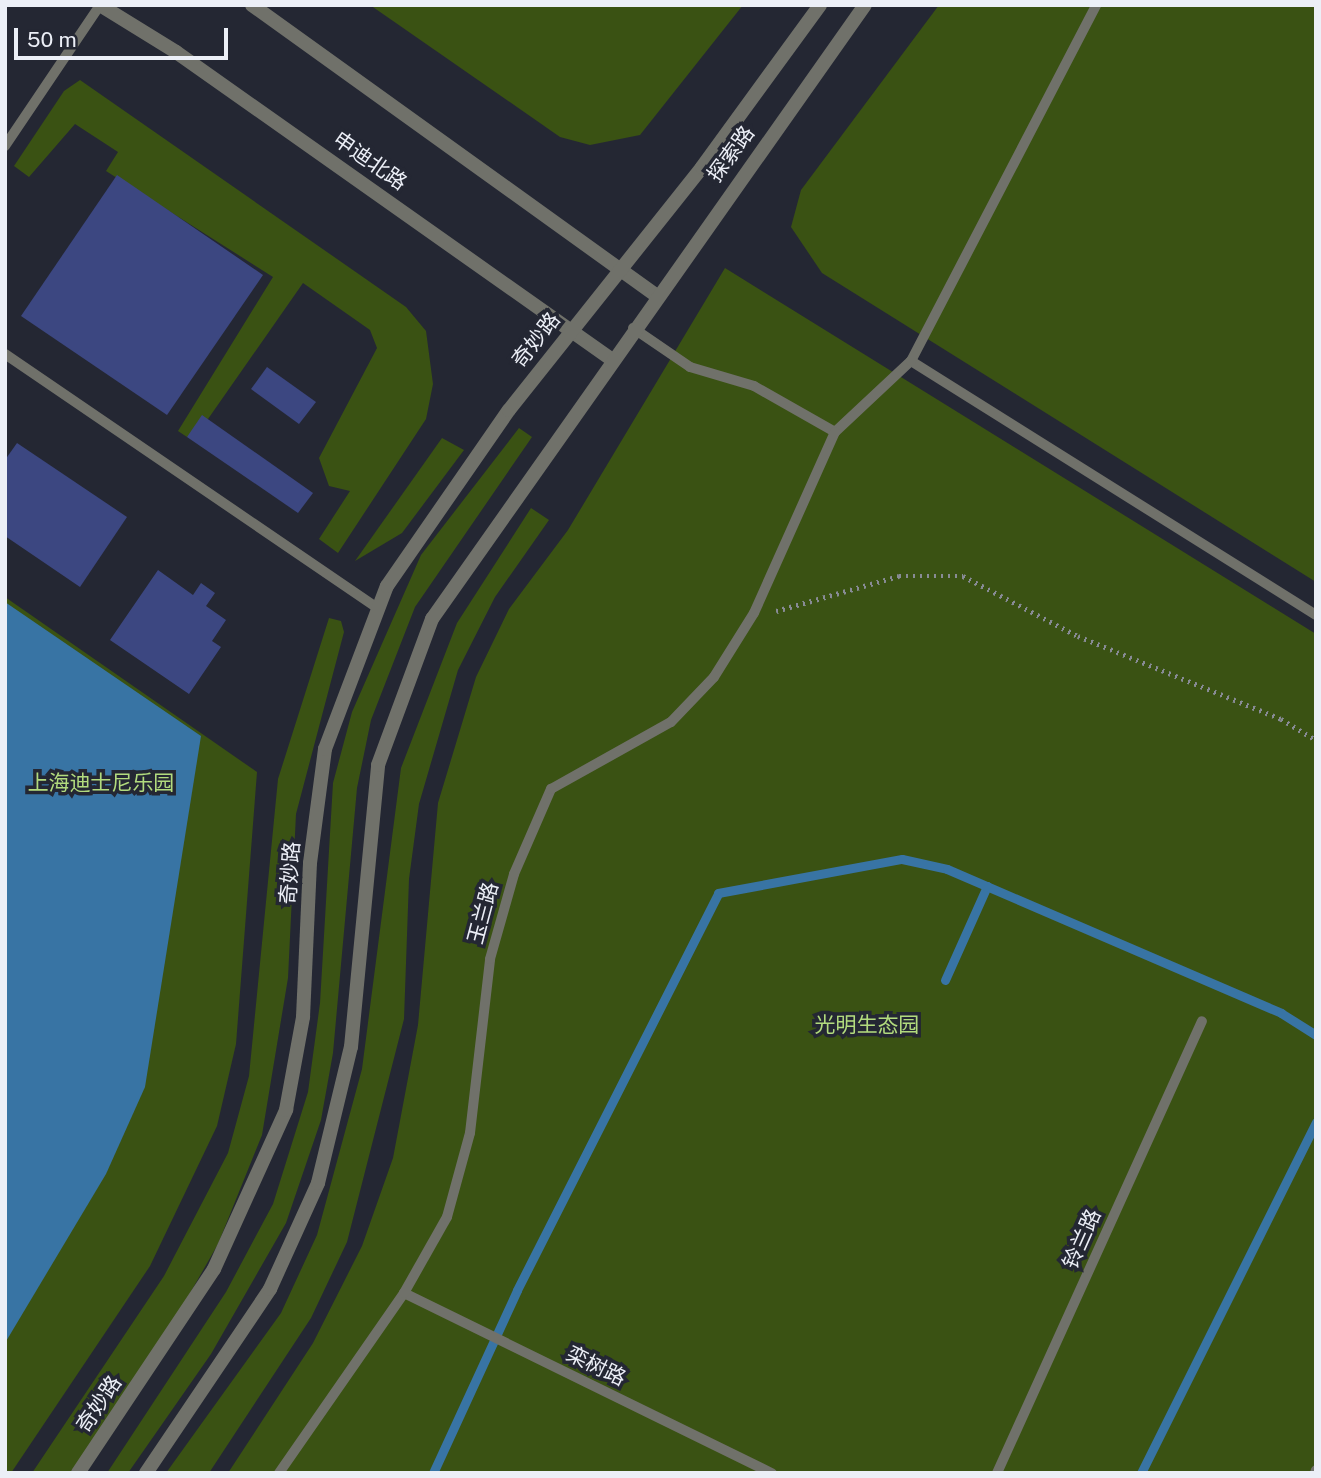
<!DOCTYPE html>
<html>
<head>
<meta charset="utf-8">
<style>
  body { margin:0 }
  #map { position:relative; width:1321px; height:1478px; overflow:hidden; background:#242733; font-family:"Public Sans","Noto Sans SC",sans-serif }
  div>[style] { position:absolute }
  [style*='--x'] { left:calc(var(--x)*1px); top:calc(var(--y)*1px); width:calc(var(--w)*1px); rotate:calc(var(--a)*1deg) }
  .green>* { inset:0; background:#3a5213 }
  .water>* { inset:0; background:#3874a4 }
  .stream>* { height:9px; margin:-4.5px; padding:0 4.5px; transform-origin:4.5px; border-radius:4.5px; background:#3874a4 }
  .building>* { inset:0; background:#3c4781 }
  .path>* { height:4.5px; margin-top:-2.25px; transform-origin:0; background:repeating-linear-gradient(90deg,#888b95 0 2px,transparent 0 7px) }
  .service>* { height:10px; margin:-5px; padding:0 5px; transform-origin:5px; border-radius:5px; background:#70716a }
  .tertiary>* { height:14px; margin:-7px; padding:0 7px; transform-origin:7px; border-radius:7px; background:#70716a }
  span { translate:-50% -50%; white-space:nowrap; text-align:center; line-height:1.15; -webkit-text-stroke:7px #242733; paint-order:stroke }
  .street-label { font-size:21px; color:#eceff7 }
  .park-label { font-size:21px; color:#b2db7e }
  .frame { position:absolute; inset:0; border:7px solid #eceff7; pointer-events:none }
  .scale { position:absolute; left:14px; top:28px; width:214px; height:32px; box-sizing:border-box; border:4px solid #eceff7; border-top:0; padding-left:9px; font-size:21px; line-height:24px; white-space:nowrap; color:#eceff7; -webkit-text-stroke:5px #242733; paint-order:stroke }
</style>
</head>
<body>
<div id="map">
  <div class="green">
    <i style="clip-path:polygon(370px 5px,743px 5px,640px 135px,590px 145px,560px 137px)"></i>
    <i style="clip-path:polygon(939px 5px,1316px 5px,1316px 582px,822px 273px,791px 227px,801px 190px)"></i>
    <i style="clip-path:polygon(80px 80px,406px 307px,426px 331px,433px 384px,426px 419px,338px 553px,319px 539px,350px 491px,329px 486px,319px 458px,377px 348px,370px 330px,303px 283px,208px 419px,187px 437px,178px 431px,273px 277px,106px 171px,118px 152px,75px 124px,29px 177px,14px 166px,64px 91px)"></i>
    <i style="clip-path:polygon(725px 268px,1316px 634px,1316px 1473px,228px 1473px,313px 1343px,362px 1246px,393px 1158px,418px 1025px,438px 803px,476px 677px,509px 609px,568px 530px)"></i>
    <i style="clip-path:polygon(519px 428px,532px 437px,415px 607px,371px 720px,357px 788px,333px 1053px,321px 1120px,286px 1223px,211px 1354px,128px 1473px,107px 1473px,226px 1292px,273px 1204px,308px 1092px,320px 1003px,333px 783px,352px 712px,421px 555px)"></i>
    <i style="clip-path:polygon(442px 438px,464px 450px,402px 533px,355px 561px)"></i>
    <i style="clip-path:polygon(531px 508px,549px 520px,495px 597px,458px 670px,419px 804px,409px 879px,404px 1019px,347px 1242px,311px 1318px,209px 1473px,166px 1473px,281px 1313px,317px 1235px,362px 1069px,401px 768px,457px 623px)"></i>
    <i style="clip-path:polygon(5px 597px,257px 772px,236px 1044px,217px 1126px,150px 1266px,11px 1473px,5px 1473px)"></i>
    <i style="clip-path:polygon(329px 618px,341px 621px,344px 632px,296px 814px,288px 978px,262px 1135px,218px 1244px,165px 1337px,70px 1473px,32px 1473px,164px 1276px,228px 1153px,249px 1076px,278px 779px)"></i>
  </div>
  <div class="water">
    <i style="clip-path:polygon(5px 602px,201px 736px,145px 1087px,106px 1174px,5px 1343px)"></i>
  </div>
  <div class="stream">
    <i style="--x:945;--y:980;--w:103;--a:-65.9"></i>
    <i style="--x:433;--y:1473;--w:201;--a:-65.3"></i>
    <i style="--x:517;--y:1290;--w:445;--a:-63.1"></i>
    <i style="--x:718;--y:893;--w:187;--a:-10.5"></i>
    <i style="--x:902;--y:859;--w:46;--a:12.5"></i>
    <i style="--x:947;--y:869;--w:364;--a:23.3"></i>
    <i style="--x:1281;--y:1013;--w:41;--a:32.2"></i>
    <i style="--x:1141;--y:1473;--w:392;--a:-63.5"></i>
  </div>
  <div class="building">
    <i style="clip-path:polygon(117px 175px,263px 275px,167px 415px,21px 316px)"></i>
    <i style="clip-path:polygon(267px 367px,316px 402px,299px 424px,251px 389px)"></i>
    <i style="clip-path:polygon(202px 415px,313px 493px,298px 513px,187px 437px)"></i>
    <i style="clip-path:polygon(17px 443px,127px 517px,80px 587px,5px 536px,5px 460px)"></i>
    <i style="clip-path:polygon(158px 570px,193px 595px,201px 583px,215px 593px,206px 606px,226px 620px,212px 641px,221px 647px,189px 694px,110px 640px)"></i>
  </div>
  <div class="path">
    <i style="--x:776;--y:611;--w:128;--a:-15.9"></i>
    <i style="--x:899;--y:576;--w:64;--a:0"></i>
    <i style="--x:963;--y:576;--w:130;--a:27.6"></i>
    <i style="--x:1078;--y:636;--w:219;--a:22.2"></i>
    <i style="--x:1281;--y:719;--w:41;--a:31"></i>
  </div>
  <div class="service">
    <i style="--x:5;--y:146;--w:170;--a:-56"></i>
    <i style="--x:633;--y:328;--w:69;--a:34.4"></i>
    <i style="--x:690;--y:367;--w:67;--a:16.5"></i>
    <i style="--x:754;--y:386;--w:93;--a:29.6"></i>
    <i style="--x:835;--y:432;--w:104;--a:-43.1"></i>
    <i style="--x:911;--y:361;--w:478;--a:32.1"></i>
    <i style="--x:5;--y:354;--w:451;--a:34.3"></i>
    <i style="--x:911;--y:361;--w:401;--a:-62.5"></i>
    <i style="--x:404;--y:1293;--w:410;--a:26.1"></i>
    <i style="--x:279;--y:1473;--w:219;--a:-55.2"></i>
    <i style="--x:404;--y:1293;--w:87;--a:-60.5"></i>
    <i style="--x:447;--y:1217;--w:87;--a:-74.7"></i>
    <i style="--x:470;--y:1133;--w:175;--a:-83.4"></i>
    <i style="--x:490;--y:959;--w:88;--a:-74.2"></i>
    <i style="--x:514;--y:874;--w:93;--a:-66.5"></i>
    <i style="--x:551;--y:789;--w:137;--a:-29.2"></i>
    <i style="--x:671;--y:722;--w:62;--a:-46.3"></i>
    <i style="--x:714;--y:677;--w:75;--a:-58"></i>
    <i style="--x:754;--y:613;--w:198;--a:-65.9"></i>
    <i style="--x:997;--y:1473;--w:496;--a:-65.6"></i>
    <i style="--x:1315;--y:1473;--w:3;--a:-72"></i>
  </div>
  <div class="tertiary">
    <i style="--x:100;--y:5;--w:89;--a:31.7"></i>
    <i style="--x:176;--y:52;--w:532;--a:35.21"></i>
    <i style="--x:252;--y:5;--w:497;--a:35.7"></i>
    <i style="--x:78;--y:1473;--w:245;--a:-56.3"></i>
    <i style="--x:214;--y:1269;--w:175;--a:-65.6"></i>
    <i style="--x:286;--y:1110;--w:95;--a:-79.6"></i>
    <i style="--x:303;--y:1017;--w:154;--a:-87.4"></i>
    <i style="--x:310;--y:863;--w:115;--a:-82.5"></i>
    <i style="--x:325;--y:749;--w:174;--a:-69.2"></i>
    <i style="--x:387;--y:586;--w:214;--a:-55.3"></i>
    <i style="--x:509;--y:410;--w:310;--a:-51.5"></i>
    <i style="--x:702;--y:167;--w:200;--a:-53.9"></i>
    <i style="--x:146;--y:1473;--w:222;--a:-56"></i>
    <i style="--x:270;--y:1289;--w:116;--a:-65.6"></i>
    <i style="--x:318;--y:1183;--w:140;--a:-76.4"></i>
    <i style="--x:351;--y:1047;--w:283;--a:-84.5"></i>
    <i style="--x:378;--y:765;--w:156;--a:-69.7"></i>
    <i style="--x:432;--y:619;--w:751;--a:-54.81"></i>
  </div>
  <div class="street-label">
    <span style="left:731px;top:154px;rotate:-54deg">探索路</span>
    <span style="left:370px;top:161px;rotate:35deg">申迪北路</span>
    <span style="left:536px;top:340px;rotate:-52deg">奇妙路</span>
    <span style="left:290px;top:873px;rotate:-86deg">奇妙路</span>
    <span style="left:483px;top:913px;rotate:-75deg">玉兰路</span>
    <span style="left:1082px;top:1239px;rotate:-66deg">铃兰路</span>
    <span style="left:596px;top:1366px;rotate:26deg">栾树路</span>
    <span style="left:99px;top:1404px;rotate:-56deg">奇妙路</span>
  </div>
  <div class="park-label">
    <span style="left:101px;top:783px">上海迪士尼乐园</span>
    <span style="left:867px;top:1025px">光明生态园</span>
  </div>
  <div class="frame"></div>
  <div class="scale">50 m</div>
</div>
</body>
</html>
